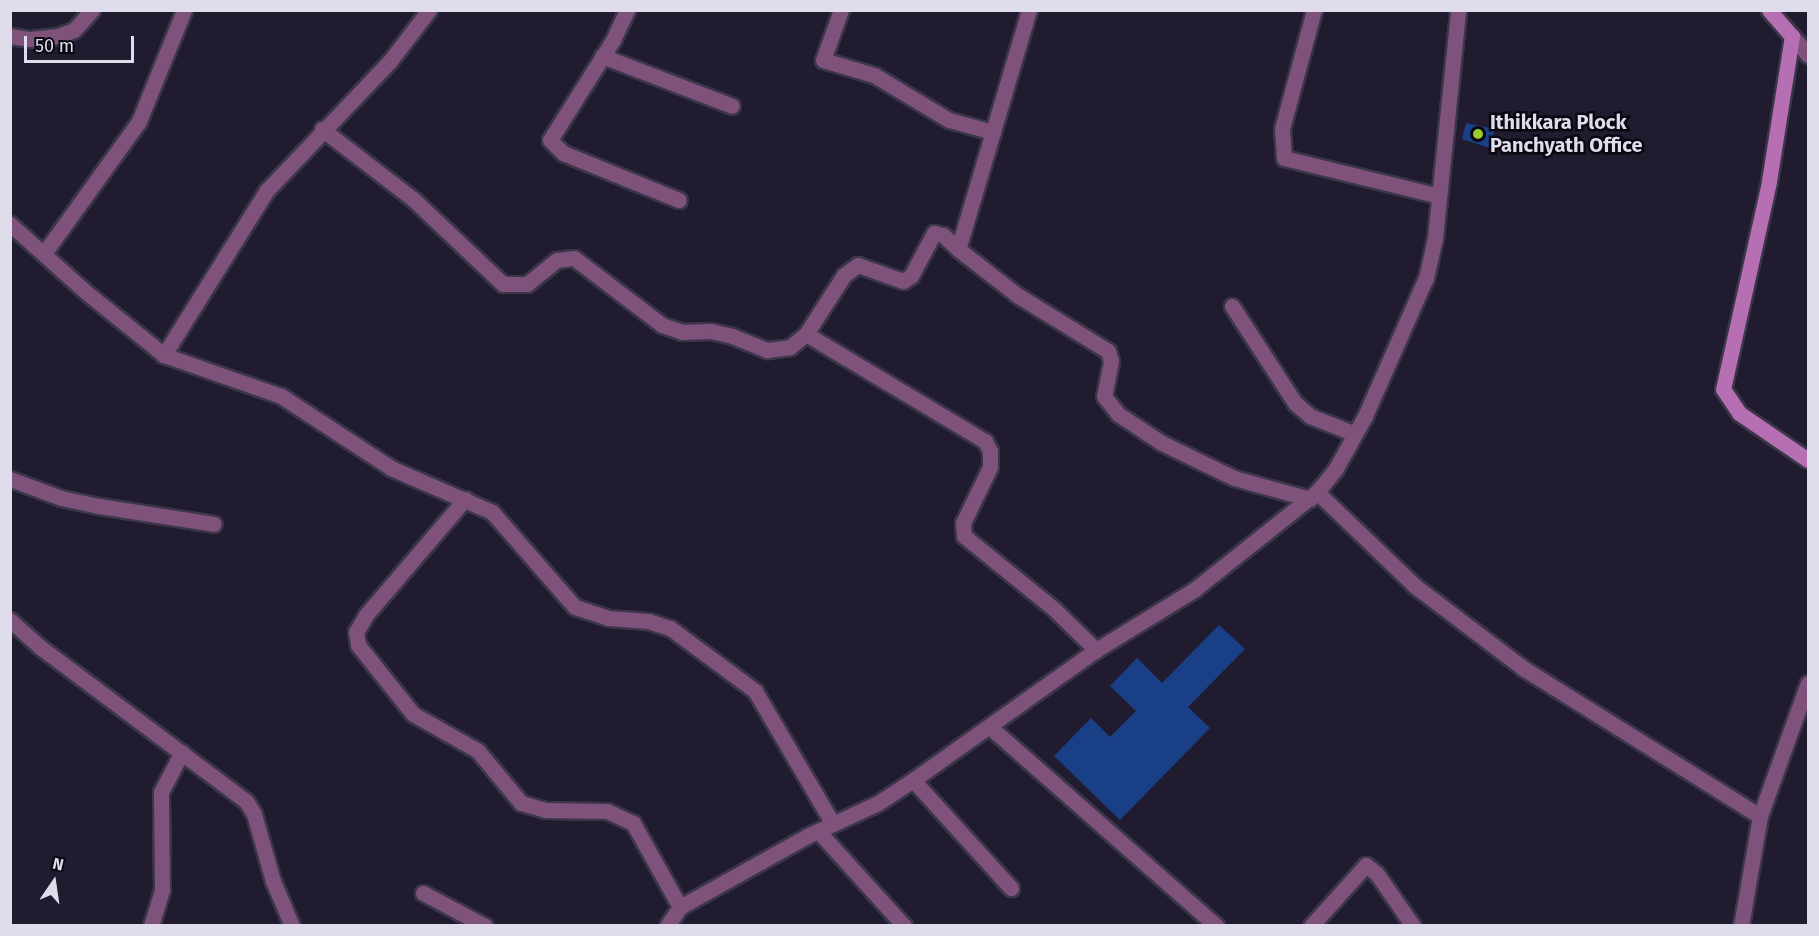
<!DOCTYPE html>
<html>
<head>
<meta charset="utf-8">
<style>
  body { margin:0 }
  #map { position:relative; width:1819px; height:936px; overflow:hidden; background:#201b2f; font-family:"Fira Sans",sans-serif }
  div>[style] { position:absolute }
  [style*='--x'] { left:calc(var(--x)*1px); top:calc(var(--y)*1px); width:calc(var(--w)*1px); rotate:calc(var(--a)*1deg) }
  .building>* { inset:0; background:#194087 }
  .roads { filter:drop-shadow(2px 0 #3b3649) drop-shadow(-2px 0 #3b3649) drop-shadow(0 2px #3b3649) drop-shadow(0 -2px #3b3649) }
  .street>* { height:15px; margin:-7.5px; padding:0 7.5px; transform-origin:7.5px; border-radius:7.5px; background:#7f527c }
  .secondary>* { height:15px; margin:-7.5px; padding:0 7.5px; transform-origin:7.5px; border-radius:7.5px; background:#b66fb2 }
  .dots>* { width:16px; height:16px; translate:-50% -50%; box-sizing:border-box; border:3px solid #090710; border-radius:50% }
  span { translate:-50% -50%; white-space:nowrap; text-align:center; line-height:1.15; -webkit-text-stroke:5px #090710; paint-order:stroke }
  .poi-label { font-size:20px; color:#dfddeb; font-weight:700 }
  .left { translate:0 -50%; text-align:left }
  .frame { position:absolute; inset:0; border:12px solid #dfddeb; pointer-events:none }
  .north { position:absolute; left:24px; top:852px; width:60px; height:60px; -webkit-text-stroke:4px #090710; paint-order:stroke; rotate:13deg; font-size:16px; font-weight:700; line-height:24px; text-align:center; color:#dfddeb }
  .north::after { content:''; display:block; margin:auto; width:21px; height:27px; background:#dfddeb; clip-path:polygon(50% 0,100% 100%,50% 72%,0 100%) }
  .scale { position:absolute; left:24px; top:36px; width:110px; height:27px; box-sizing:border-box; border:3px solid #dfddeb; border-top:0; padding-left:8px; font-size:18px; line-height:21px; white-space:nowrap; color:#dfddeb; -webkit-text-stroke:4px #090710; paint-order:stroke }
</style>
</head>
<body>
<div id="map">
  <div class="building">
    <i style="clip-path:polygon(1466px 123px,1495px 129px,1490px 148px,1462px 139px)"></i>
    <i style="clip-path:polygon(1219px 625px,1245px 649px,1188px 707px,1210px 728px,1120px 820px,1054px 756px,1091px 718px,1110px 737px,1136px 711px,1110px 686px,1137px 658px,1162px 683px)"></i>
  </div>
  <div class="roads">
    <div class="street">
      <i style="--x:429;--y:10;--w:64;--a:127.4"></i>
      <i style="--x:390;--y:61;--w:178;--a:133.6"></i>
      <i style="--x:267;--y:190;--w:195;--a:122"></i>
      <i style="--x:164;--y:355;--w:124;--a:19.3"></i>
      <i style="--x:281;--y:396;--w:131;--a:33.2"></i>
      <i style="--x:391;--y:468;--w:110;--a:23.5"></i>
      <i style="--x:492;--y:512;--w:126;--a:48.9"></i>
      <i style="--x:575;--y:607;--w:35;--a:18"></i>
      <i style="--x:608;--y:618;--w:40;--a:4.3"></i>
      <i style="--x:648;--y:621;--w:23;--a:18"></i>
      <i style="--x:670;--y:628;--w:106;--a:36.5"></i>
      <i style="--x:755;--y:691;--w:154;--a:59.6"></i>
      <i style="--x:627;--y:10;--w:33;--a:115"></i>
      <i style="--x:613;--y:40;--w:118;--a:122.2"></i>
      <i style="--x:550;--y:140;--w:18;--a:45"></i>
      <i style="--x:563;--y:153;--w:125;--a:22.1"></i>
      <i style="--x:841;--y:10;--w:53;--a:109.8"></i>
      <i style="--x:823;--y:60;--w:53;--a:16.4"></i>
      <i style="--x:874;--y:75;--w:87;--a:31"></i>
      <i style="--x:949;--y:120;--w:46;--a:15.3"></i>
      <i style="--x:1029;--y:10;--w:249;--a:106.5"></i>
      <i style="--x:958;--y:249;--w:75;--a:37.9"></i>
      <i style="--x:1017;--y:295;--w:107;--a:31.6"></i>
      <i style="--x:1108;--y:351;--w:10;--a:73"></i>
      <i style="--x:1111;--y:361;--w:36;--a:101"></i>
      <i style="--x:1104;--y:396;--w:23;--a:52"></i>
      <i style="--x:1118;--y:414;--w:53;--a:33.4"></i>
      <i style="--x:1162;--y:443;--w:80;--a:25.9"></i>
      <i style="--x:1234;--y:478;--w:79;--a:15.4"></i>
      <i style="--x:1314;--y:10;--w:123;--a:105.1"></i>
      <i style="--x:1282;--y:129;--w:29;--a:86"></i>
      <i style="--x:1284;--y:158;--w:156;--a:13.7"></i>
      <i style="--x:10;--y:36;--w:20;--a:9"></i>
      <i style="--x:30;--y:39;--w:28;--a:-6"></i>
      <i style="--x:58;--y:36;--w:17;--a:-21"></i>
      <i style="--x:74;--y:30;--w:27;--a:-48"></i>
      <i style="--x:1792;--y:36;--w:25;--a:50"></i>
      <i style="--x:602;--y:56;--w:139;--a:21"></i>
      <i style="--x:322;--y:129;--w:115;--a:37.6"></i>
      <i style="--x:413;--y:199;--w:124;--a:43.4"></i>
      <i style="--x:503;--y:284;--w:24;--a:0"></i>
      <i style="--x:527;--y:284;--w:38;--a:-39"></i>
      <i style="--x:557;--y:260;--w:17;--a:-7"></i>
      <i style="--x:574;--y:258;--w:111;--a:37.3"></i>
      <i style="--x:662;--y:325;--w:21;--a:19"></i>
      <i style="--x:682;--y:332;--w:29;--a:-2"></i>
      <i style="--x:711;--y:331;--w:22;--a:13"></i>
      <i style="--x:732;--y:336;--w:38;--a:22"></i>
      <i style="--x:767;--y:350;--w:23;--a:-7"></i>
      <i style="--x:790;--y:347;--w:21;--a:-39"></i>
      <i style="--x:806;--y:334;--w:70;--a:-57.2"></i>
      <i style="--x:844;--y:275;--w:17;--a:-36"></i>
      <i style="--x:858;--y:265;--w:48;--a:19.6"></i>
      <i style="--x:903;--y:281;--w:9;--a:-32"></i>
      <i style="--x:911;--y:276;--w:49;--a:-61.9"></i>
      <i style="--x:934;--y:233;--w:9;--a:13"></i>
      <i style="--x:943;--y:235;--w:21;--a:43"></i>
      <i style="--x:10;--y:224;--w:103;--a:41.9"></i>
      <i style="--x:87;--y:293;--w:99;--a:38.8"></i>
      <i style="--x:45;--y:252;--w:161;--a:-54.3"></i>
      <i style="--x:139;--y:121;--w:120;--a:-67.9"></i>
      <i style="--x:1232;--y:306;--w:116;--a:57"></i>
      <i style="--x:1295;--y:403;--w:20;--a:41"></i>
      <i style="--x:1310;--y:416;--w:48;--a:21.8"></i>
      <i style="--x:806;--y:334;--w:209;--a:30.9"></i>
      <i style="--x:985;--y:441;--w:11;--a:63"></i>
      <i style="--x:990;--y:451;--w:16;--a:90"></i>
      <i style="--x:990;--y:467;--w:62;--a:115.7"></i>
      <i style="--x:963;--y:523;--w:13;--a:86"></i>
      <i style="--x:964;--y:536;--w:116;--a:39"></i>
      <i style="--x:1054;--y:609;--w:59;--a:44.3"></i>
      <i style="--x:10;--y:479;--w:54;--a:20.4"></i>
      <i style="--x:61;--y:498;--w:39;--a:12"></i>
      <i style="--x:99;--y:506;--w:116;--a:8.9"></i>
      <i style="--x:1317;--y:492;--w:136;--a:43.8"></i>
      <i style="--x:1415;--y:586;--w:136;--a:37.2"></i>
      <i style="--x:1523;--y:668;--w:279;--a:32"></i>
      <i style="--x:465;--y:499;--w:153;--a:130.5"></i>
      <i style="--x:366;--y:615;--w:20;--a:120"></i>
      <i style="--x:356;--y:632;--w:13;--a:81"></i>
      <i style="--x:358;--y:645;--w:88;--a:51.4"></i>
      <i style="--x:413;--y:714;--w:75;--a:29.6"></i>
      <i style="--x:478;--y:751;--w:67;--a:50.4"></i>
      <i style="--x:521;--y:803;--w:25;--a:16"></i>
      <i style="--x:545;--y:810;--w:62;--a:0.9"></i>
      <i style="--x:607;--y:811;--w:29;--a:25"></i>
      <i style="--x:633;--y:823;--w:96;--a:60.8"></i>
      <i style="--x:10;--y:620;--w:40;--a:42"></i>
      <i style="--x:40;--y:647;--w:257;--a:36.8"></i>
      <i style="--x:246;--y:801;--w:15;--a:58"></i>
      <i style="--x:254;--y:814;--w:70;--a:74.2"></i>
      <i style="--x:273;--y:881;--w:49;--a:67.1"></i>
      <i style="--x:991;--y:728;--w:300;--a:41.3"></i>
      <i style="--x:913;--y:780;--w:146;--a:47.8"></i>
      <i style="--x:818;--y:831;--w:128;--a:47.8"></i>
      <i style="--x:423;--y:893;--w:70;--a:28"></i>
      <i style="--x:151;--y:926;--w:38;--a:-73"></i>
      <i style="--x:162;--y:890;--w:98;--a:-90.6"></i>
      <i style="--x:161;--y:792;--w:45;--a:-62.3"></i>
      <i style="--x:667;--y:926;--w:23;--a:-56"></i>
      <i style="--x:680;--y:907;--w:145;--a:-29.2"></i>
      <i style="--x:807;--y:836;--w:78;--a:-24.9"></i>
      <i style="--x:878;--y:803;--w:42;--a:-33.3"></i>
      <i style="--x:913;--y:780;--w:224;--a:-35.4"></i>
      <i style="--x:1096;--y:650;--w:116;--a:-31.6"></i>
      <i style="--x:1195;--y:589;--w:156;--a:-38.5"></i>
      <i style="--x:1317;--y:492;--w:28;--a:-51"></i>
      <i style="--x:1335;--y:470;--w:62;--a:-60.9"></i>
      <i style="--x:1365;--y:416;--w:151;--a:-66.2"></i>
      <i style="--x:1426;--y:278;--w:41;--a:-77.3"></i>
      <i style="--x:1435;--y:238;--w:229;--a:-84.2"></i>
      <i style="--x:1311;--y:926;--w:82;--a:-48"></i>
      <i style="--x:1366;--y:865;--w:14;--a:39"></i>
      <i style="--x:1377;--y:874;--w:63;--a:55.3"></i>
      <i style="--x:1741;--y:926;--w:112;--a:-80.2"></i>
      <i style="--x:1760;--y:816;--w:141;--a:-70.2"></i>
    </div>
    <div class="secondary">
      <i style="--x:1769;--y:10;--w:35;--a:49"></i>
      <i style="--x:1792;--y:36;--w:148;--a:99"></i>
      <i style="--x:1769;--y:182;--w:212;--a:102.5"></i>
      <i style="--x:1723;--y:389;--w:29;--a:56"></i>
      <i style="--x:1739;--y:413;--w:83;--a:34.3"></i>
    </div>
  </div>
  <div class="dots">
    <i style="left:1478px;top:134px;background:#9cca31"></i>
  </div>
  <div class="poi-label">
    <span class="left" style="left:1490px;top:134px">Ithikkara Plock<br>Panchyath Office</span>
  </div>
  <div class="frame"></div>
  <div class="north">N</div>
  <div class="scale">50 m</div>
</div>
</body>
</html>
